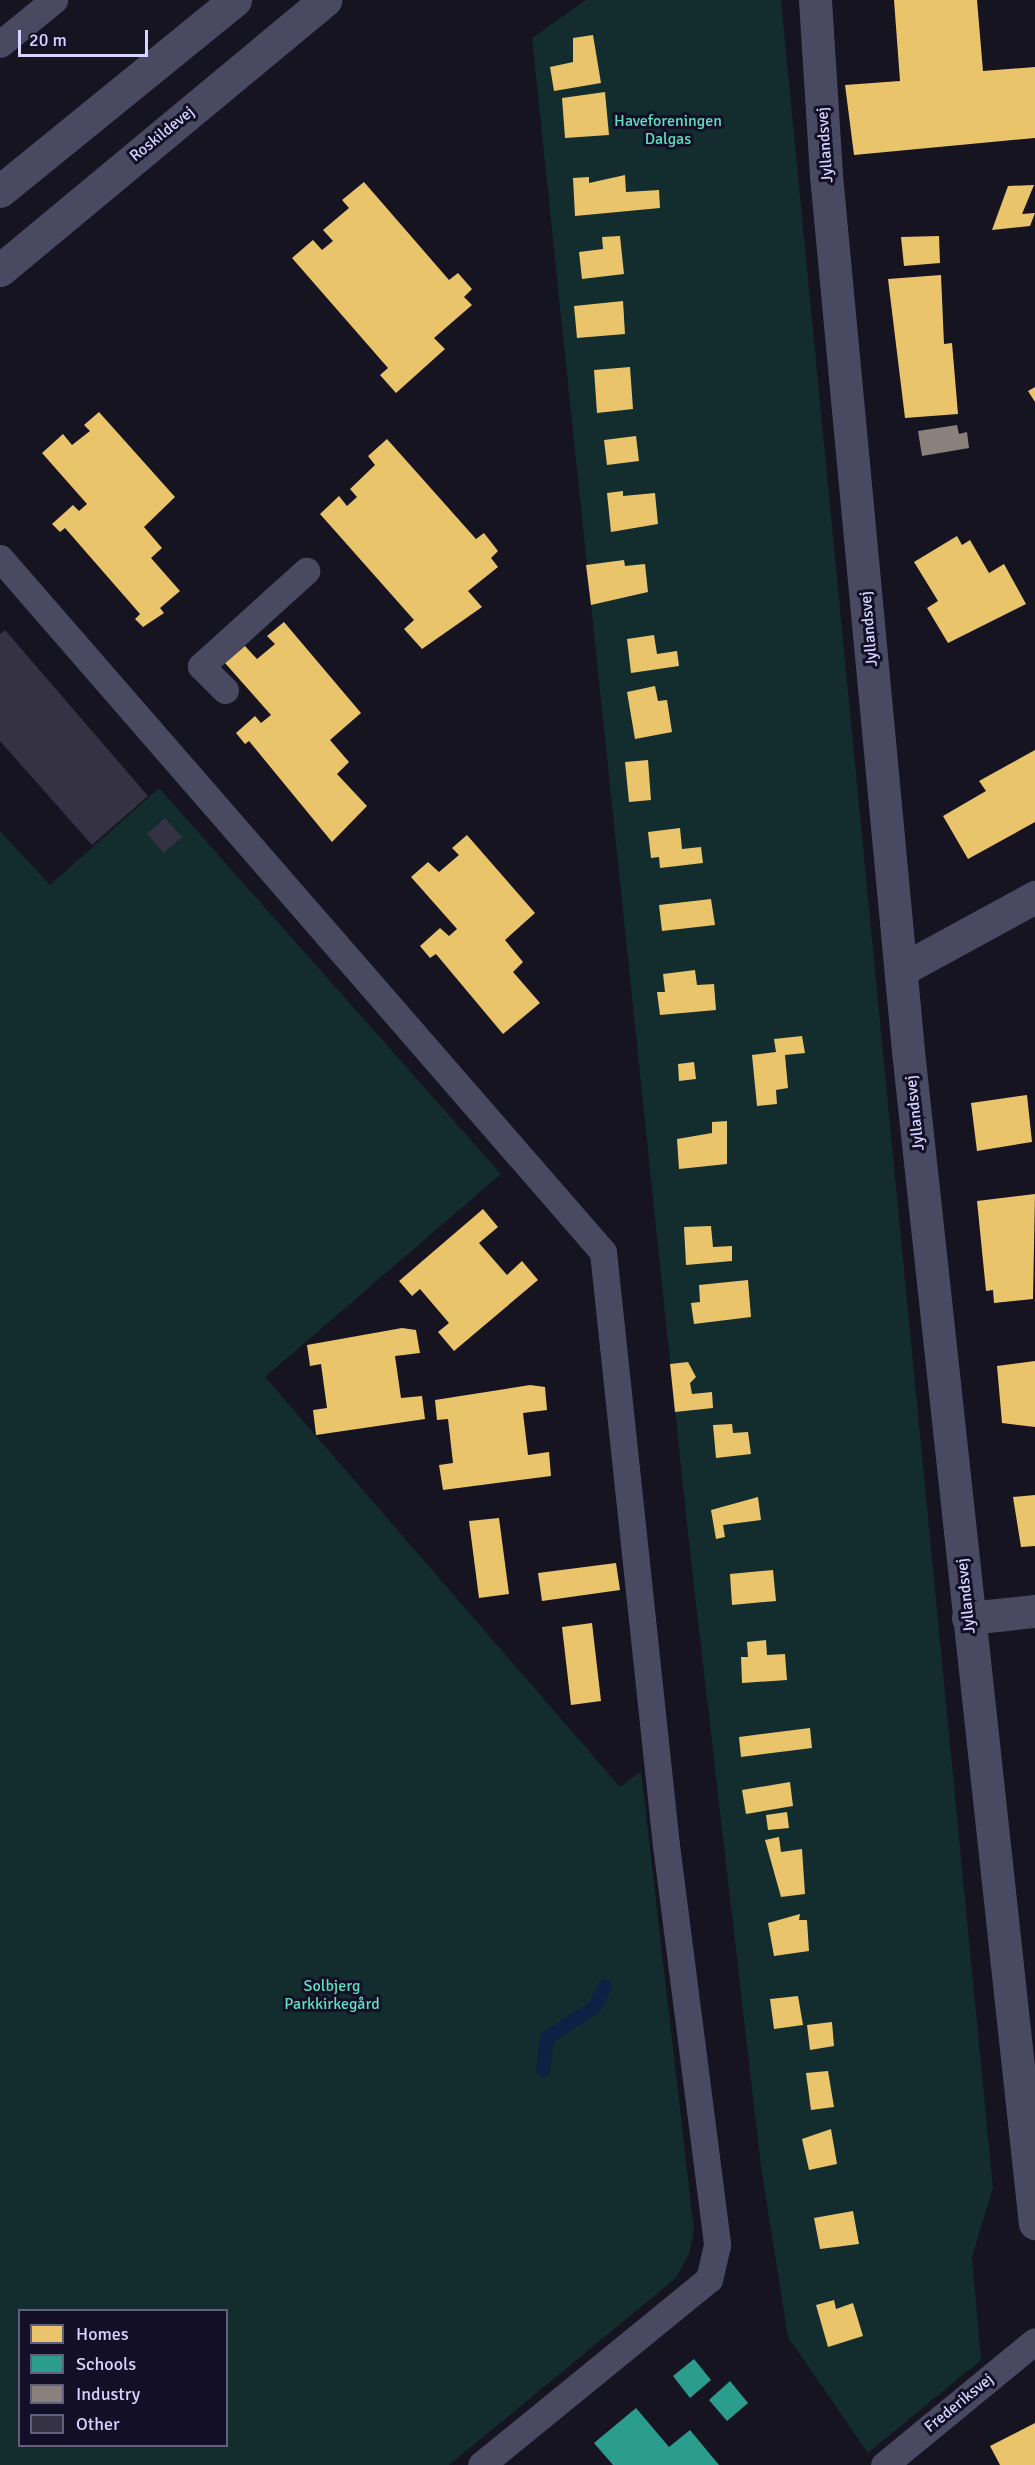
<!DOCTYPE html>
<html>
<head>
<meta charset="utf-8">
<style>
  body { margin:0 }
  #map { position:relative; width:1035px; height:2465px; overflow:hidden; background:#161421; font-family:Signika,sans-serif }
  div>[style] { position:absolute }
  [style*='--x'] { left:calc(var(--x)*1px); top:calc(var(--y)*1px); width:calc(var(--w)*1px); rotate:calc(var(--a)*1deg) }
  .green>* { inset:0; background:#132c2d }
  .homes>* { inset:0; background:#e9c46a }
  .schools>* { inset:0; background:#2a9d8f }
  .industry>* { inset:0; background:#8a817c }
  .stream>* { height:14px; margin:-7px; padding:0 7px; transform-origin:7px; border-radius:7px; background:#0d2144 }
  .building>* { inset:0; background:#343243 }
  .service>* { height:27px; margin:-13.5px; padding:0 13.5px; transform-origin:13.5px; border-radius:13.5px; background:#4a4962 }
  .minor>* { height:33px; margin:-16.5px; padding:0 16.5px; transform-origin:16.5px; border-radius:16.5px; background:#4a4962 }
  .tertiary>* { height:33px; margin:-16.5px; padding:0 16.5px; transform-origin:16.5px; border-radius:16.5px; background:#4a4962 }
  span { translate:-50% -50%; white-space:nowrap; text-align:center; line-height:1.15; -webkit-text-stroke:6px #130f26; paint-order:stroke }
  .park-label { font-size:16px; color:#5fe0c0 }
  .street-label { font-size:16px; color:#d9d4ff }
  .legend { position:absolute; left:18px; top:2309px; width:210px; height:138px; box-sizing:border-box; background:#130f26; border:2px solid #625e7d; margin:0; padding:8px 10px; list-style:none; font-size:18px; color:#d9d4ff }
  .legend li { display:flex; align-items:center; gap:12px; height:30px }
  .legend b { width:30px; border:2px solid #625e7d }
  .scale { position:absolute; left:18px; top:30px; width:130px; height:27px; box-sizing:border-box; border:3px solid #d9d4ff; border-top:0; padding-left:8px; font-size:18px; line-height:21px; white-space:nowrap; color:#d9d4ff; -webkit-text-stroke:4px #130f26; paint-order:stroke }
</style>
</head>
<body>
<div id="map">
  <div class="green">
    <i style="clip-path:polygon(586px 0,781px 0,993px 2188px,972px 2257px,981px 2360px,868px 2453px,788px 2337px,761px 2167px,688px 1534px,532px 38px)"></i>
    <i style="clip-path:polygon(evenodd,159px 788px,501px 1174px,265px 1377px,620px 1787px,641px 1771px,694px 2230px,689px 2254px,676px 2278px,449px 2465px,0 2465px,0 831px,50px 885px,159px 788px,20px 2310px,226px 2310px,226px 2446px,20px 2446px,20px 2310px)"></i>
  </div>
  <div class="homes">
    <i style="clip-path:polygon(894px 0,977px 0,983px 71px,1035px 67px,1035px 138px,854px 155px,845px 85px,900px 81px)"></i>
    <i style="clip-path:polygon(593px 35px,601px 83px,554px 91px,550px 67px,573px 62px,573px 38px)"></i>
    <i style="clip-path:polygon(605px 92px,609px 135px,565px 138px,562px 98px)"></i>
    <i style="clip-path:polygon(625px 175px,626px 192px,659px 190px,660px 208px,575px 216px,573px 178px,589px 177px,589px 183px)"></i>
    <i style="clip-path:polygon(364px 182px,449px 280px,458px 273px,472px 289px,464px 297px,472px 305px,434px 338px,445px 349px,396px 393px,380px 375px,388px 368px,292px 258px,313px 240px,322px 250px,333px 241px,323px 230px,349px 208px,342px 200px)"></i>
    <i style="clip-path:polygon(1034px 185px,1022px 214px,1035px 213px,1030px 226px,992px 230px,1008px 186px)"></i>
    <i style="clip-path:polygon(620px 236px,624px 274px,582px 279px,579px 252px,603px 249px,602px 237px)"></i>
    <i style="clip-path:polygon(939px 236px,940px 263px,904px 266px,901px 237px)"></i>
    <i style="clip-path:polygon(941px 275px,944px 344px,952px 343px,958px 414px,905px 418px,888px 279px)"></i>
    <i style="clip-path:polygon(623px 301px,625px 334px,577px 338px,574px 306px)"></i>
    <i style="clip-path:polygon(630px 367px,633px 409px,597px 413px,594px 370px)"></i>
    <i style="clip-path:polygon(1035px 387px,1035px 402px,1028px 391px)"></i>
    <i style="clip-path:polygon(99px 412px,175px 497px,144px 527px,162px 548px,151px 558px,180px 591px,160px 608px,164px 613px,143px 627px,135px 619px,140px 614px,65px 528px,60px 532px,52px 524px,73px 505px,79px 511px,87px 504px,42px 453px,63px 434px,72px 445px,90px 431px,84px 425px)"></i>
    <i style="clip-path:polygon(636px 436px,639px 461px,607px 465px,604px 440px)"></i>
    <i style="clip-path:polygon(387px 439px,476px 539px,484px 533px,498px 551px,491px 558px,498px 567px,468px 591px,482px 607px,422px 649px,404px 629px,414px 620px,320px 514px,339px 496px,347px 506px,357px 497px,350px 489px,375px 465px,368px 456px)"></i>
    <i style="clip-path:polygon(623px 491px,623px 496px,655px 493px,658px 524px,611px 532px,607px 493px)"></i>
    <i style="clip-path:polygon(957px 536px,962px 545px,970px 540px,989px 573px,1004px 564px,1026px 604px,948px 643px,927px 608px,938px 601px,914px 562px)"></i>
    <i style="clip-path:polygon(624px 560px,625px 566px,645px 564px,648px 592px,591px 605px,586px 565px)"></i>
    <i style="clip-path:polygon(284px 622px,361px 713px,330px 740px,349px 762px,337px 774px,367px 806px,332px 842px,249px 741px,245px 744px,236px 733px,255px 716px,261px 723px,271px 715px,225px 663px,245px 646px,257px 659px,275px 644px,267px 636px)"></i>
    <i style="clip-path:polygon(654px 635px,657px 654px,677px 651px,679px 666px,631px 673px,627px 639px)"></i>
    <i style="clip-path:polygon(655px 686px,658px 701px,667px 700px,672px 732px,635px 739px,627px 692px)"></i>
    <i style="clip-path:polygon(1035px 750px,1035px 822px,968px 859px,943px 816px,986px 791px,979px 781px)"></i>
    <i style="clip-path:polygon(648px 760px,651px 800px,629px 802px,625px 762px)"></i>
    <i style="clip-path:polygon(680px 828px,682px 849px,701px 847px,703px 863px,660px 868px,659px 857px,651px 858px,648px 832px)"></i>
    <i style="clip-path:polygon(467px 835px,535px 913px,505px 940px,523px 962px,513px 972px,540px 1003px,503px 1034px,436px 954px,430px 958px,420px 946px,440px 928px,449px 936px,457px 929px,411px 877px,428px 862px,439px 872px,459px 855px,452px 848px)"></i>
    <i style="clip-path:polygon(711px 899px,715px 925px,662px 931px,659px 905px)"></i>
    <i style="clip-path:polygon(695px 970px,697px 985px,714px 984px,716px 1010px,660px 1015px,657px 992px,665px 992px,663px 974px)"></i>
    <i style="clip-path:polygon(802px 1036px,805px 1053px,785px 1055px,788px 1088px,776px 1090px,777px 1104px,757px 1106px,752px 1055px,776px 1052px,774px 1039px)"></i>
    <i style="clip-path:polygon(694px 1062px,696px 1079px,679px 1081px,678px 1064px)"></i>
    <i style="clip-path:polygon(1027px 1095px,1032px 1142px,977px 1151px,971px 1103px)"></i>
    <i style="clip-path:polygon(727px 1121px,727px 1164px,679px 1169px,677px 1139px,712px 1133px,712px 1122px)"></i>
    <i style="clip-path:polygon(1035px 1194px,1033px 1299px,994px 1303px,993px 1290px,986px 1291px,977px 1201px)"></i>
    <i style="clip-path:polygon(483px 1209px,498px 1227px,479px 1243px,507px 1275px,522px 1261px,538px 1280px,454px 1351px,438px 1332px,449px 1323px,420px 1289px,412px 1296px,399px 1281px)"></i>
    <i style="clip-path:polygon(711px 1226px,713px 1247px,732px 1246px,732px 1261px,686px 1265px,684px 1227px)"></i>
    <i style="clip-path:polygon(748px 1280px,751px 1317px,694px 1324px,691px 1303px,700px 1302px,699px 1285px)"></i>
    <i style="clip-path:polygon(402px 1328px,416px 1330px,420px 1353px,395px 1356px,401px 1398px,422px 1396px,425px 1419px,316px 1435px,313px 1410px,327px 1408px,321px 1364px,310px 1366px,307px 1345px)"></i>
    <i style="clip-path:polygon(1035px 1361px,1035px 1427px,1002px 1423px,997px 1366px)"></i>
    <i style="clip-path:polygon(688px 1362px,696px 1377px,690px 1383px,692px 1394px,712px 1392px,713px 1408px,675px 1412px,670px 1364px)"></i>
    <i style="clip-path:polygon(530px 1385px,545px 1387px,547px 1410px,523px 1413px,528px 1455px,549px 1452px,551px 1476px,443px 1490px,439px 1465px,453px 1463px,448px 1419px,437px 1420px,435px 1400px)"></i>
    <i style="clip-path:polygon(732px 1424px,733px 1433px,748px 1432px,751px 1454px,716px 1458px,713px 1425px)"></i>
    <i style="clip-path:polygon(1035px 1495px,1035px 1546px,1021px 1547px,1013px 1497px)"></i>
    <i style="clip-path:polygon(758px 1497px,761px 1520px,723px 1525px,725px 1537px,716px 1539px,711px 1510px)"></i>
    <i style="clip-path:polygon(499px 1518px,509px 1594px,479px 1598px,469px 1521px)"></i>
    <i style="clip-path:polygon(616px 1563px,620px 1590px,542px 1601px,538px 1573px)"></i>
    <i style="clip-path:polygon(773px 1570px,776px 1601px,732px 1605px,730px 1574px)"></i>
    <i style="clip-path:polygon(592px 1623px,601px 1701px,571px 1705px,562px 1627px)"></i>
    <i style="clip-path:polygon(766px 1640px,767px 1655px,785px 1654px,787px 1680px,742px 1683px,741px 1657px,748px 1657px,747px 1642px)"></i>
    <i style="clip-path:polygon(810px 1728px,812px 1748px,741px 1757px,739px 1737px)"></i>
    <i style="clip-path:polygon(790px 1782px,793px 1806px,746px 1814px,742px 1790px)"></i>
    <i style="clip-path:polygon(787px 1812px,789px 1828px,768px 1830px,766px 1815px)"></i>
    <i style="clip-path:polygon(779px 1837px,781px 1852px,802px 1849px,805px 1894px,781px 1897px,765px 1840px)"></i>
    <i style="clip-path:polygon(800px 1914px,799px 1920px,807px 1920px,809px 1951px,774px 1956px,768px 1923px)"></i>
    <i style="clip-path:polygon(798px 1996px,803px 2025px,774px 2029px,770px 1999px)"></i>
    <i style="clip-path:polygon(832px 2022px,834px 2046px,810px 2050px,807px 2025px)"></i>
    <i style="clip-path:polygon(828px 2071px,834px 2107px,811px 2110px,806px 2073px)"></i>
    <i style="clip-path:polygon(831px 2129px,837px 2164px,809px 2170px,802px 2139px)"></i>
    <i style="clip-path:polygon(853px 2211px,859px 2244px,820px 2249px,814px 2218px)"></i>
    <i style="clip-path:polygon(834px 2300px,836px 2309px,853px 2303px,863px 2336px,828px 2347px,816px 2305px)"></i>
    <i style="clip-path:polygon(1035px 2423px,1035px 2465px,1000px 2465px,990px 2446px)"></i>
  </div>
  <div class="schools">
    <i style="clip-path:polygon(694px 2359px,711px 2380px,690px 2398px,673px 2376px)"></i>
    <i style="clip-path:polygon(730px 2381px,748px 2403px,727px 2421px,709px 2400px)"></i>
    <i style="clip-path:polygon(636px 2408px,669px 2447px,690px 2430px,719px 2465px,613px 2465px,594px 2443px)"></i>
  </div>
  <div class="industry">
    <i style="clip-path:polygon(957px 425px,959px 434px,967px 432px,969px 448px,922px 456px,918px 431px)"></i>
  </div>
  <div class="stream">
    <i style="--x:543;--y:2070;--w:32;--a:-83"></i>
    <i style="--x:547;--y:2038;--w:57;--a:-32.9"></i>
    <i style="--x:595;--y:2007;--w:23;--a:-65"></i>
  </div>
  <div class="building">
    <i style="clip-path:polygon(5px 630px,148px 796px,92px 845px,0 741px,0 634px)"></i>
    <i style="clip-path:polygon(165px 818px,182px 837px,164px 853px,147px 834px)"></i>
  </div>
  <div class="service">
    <i style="--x:0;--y:44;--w:70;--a:-39.2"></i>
    <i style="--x:0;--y:558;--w:919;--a:49.01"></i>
    <i style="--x:603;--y:1252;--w:596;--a:83.94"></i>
    <i style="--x:666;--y:1845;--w:403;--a:82.7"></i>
    <i style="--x:717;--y:2245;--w:35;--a:103"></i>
    <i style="--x:709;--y:2279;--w:294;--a:140.8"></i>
    <i style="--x:225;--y:690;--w:34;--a:-135"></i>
    <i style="--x:201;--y:666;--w:142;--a:-42.1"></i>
    <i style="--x:884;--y:2465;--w:195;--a:-39.4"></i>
  </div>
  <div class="minor">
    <i style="--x:815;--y:0;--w:175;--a:86.4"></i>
    <i style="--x:826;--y:175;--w:880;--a:84.65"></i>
    <i style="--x:908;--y:1051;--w:1179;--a:83.82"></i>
    <i style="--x:901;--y:970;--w:153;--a:-28.6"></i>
    <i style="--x:968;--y:1618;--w:67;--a:-6"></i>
  </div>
  <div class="tertiary">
    <i style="--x:0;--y:191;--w:303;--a:-39.1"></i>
    <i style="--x:0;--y:270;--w:423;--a:-39.7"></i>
  </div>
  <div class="park-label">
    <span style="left:668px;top:130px">Haveforeningen<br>Dalgas</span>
    <span style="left:332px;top:1995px">Solbjerg<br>Parkkirkegård</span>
  </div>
  <div class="street-label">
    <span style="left:162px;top:134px;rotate:-39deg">Roskildevej</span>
    <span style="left:825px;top:145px;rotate:-94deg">Jyllandsvej</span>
    <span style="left:869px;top:629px;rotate:-95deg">Jyllandsvej</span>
    <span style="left:915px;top:1113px;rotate:-96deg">Jyllandsvej</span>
    <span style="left:966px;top:1596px;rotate:-96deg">Jyllandsvej</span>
    <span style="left:959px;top:2403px;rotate:-39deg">Frederiksvej</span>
  </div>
  <ul class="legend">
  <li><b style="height:16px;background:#e9c46a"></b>Homes</li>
  <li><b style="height:16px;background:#2a9d8f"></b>Schools</li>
  <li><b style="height:16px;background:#8a817c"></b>Industry</li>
  <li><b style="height:16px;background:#343243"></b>Other</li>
  </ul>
  <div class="scale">20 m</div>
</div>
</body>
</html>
